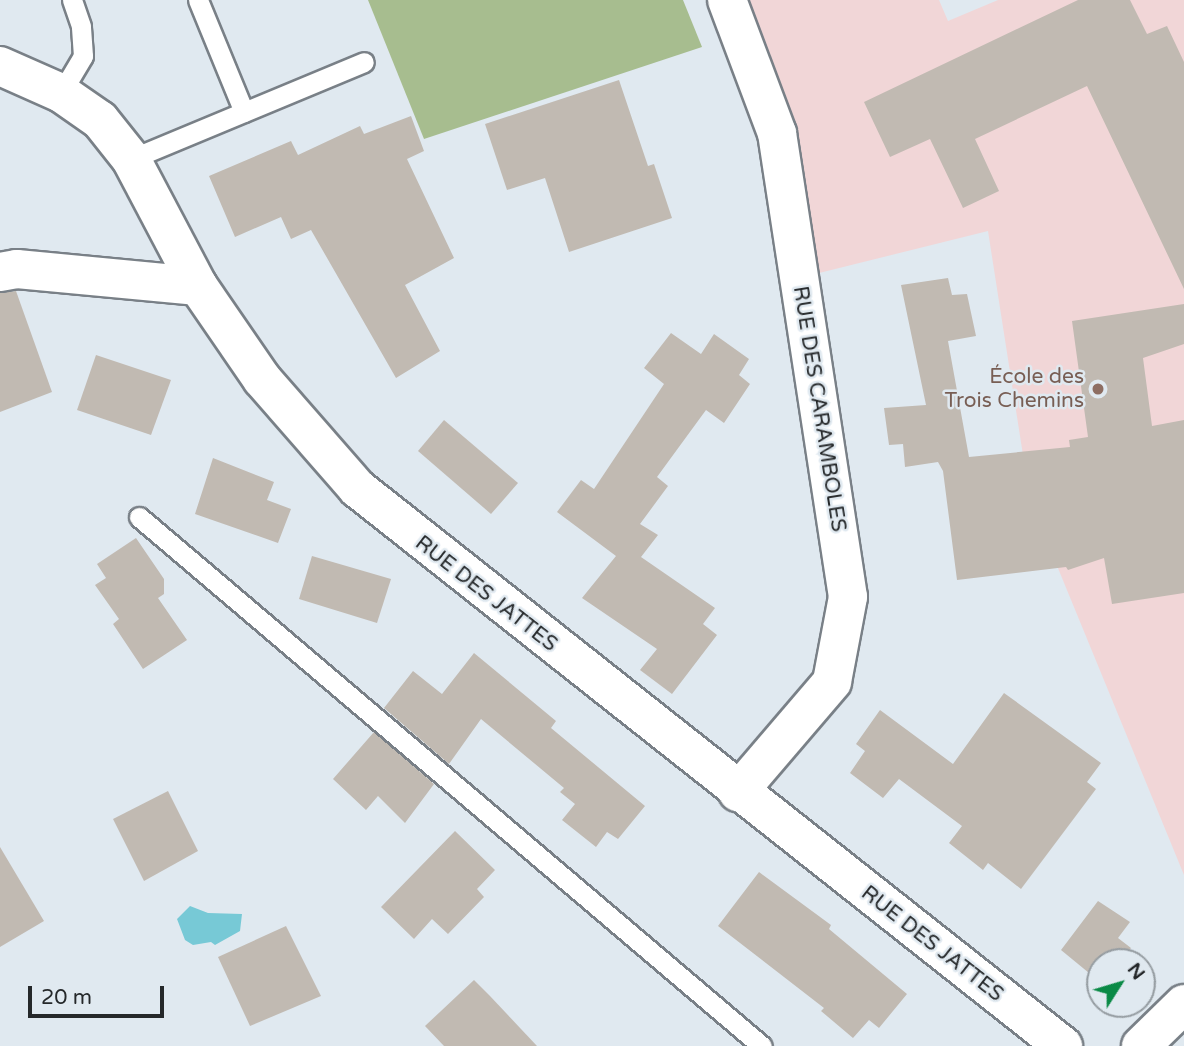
<!DOCTYPE html>
<html>
<head>
<meta charset="utf-8">
<style>
  body { margin:0 }
  #map { position:relative; width:1184px; height:1046px; overflow:hidden; background:#e0e9f0; font-family:"Varela Round",sans-serif }
  div>[style] { position:absolute }
  [style*='--x'] { left:calc(var(--x)*1px); top:calc(var(--y)*1px); width:calc(var(--w)*1px); rotate:calc(var(--a)*1deg) }
  .education>* { inset:0; background:#f1d6d7 }
  .green>* { inset:0; background:#a7bd8f }
  .water>* { inset:0; background:#77c9d6 }
  .building>* { inset:0; background:#c1bab2 }
  .roads { filter:drop-shadow(2px 0 #798087) drop-shadow(-2px 0 #798087) drop-shadow(0 2px #798087) drop-shadow(0 -2px #798087) }
  .service>* { height:19px; margin:-9.5px; padding:0 9.5px; transform-origin:9.5px; border-radius:9.5px; background:#fff }
  .minor>* { height:38px; margin:-19px; padding:0 19px; transform-origin:19px; border-radius:19px; background:#fff }
  .tertiary>* { height:38px; margin:-19px; padding:0 19px; transform-origin:19px; border-radius:19px; background:#fff }
  .dots>* { width:19px; height:19px; translate:-50% -50%; box-sizing:border-box; border:4px solid #e0e9f0; border-radius:50% }
  span { translate:-50% -50%; white-space:nowrap; text-align:center; line-height:1.15; -webkit-text-stroke:5px #e0e9f0; paint-order:stroke }
  .education-label { font-size:21px; color:#785e54 }
  .right { translate:-100% -50%; text-align:right }
  .street-label { font-size:21px; color:#25282a }
  .north { position:absolute; left:1086px; top:948px; width:70px; height:70px; box-sizing:border-box; background:#e0e9f0; border:2px solid #959ca1; border-radius:50%; rotate:53deg; font-size:19px; font-weight:700; line-height:28px; text-align:center; color:#25282a }
  .north::after { content:''; display:block; margin:auto; width:24px; height:32px; background:#0a8a46; clip-path:polygon(50% 0,100% 100%,50% 72%,0 100%) }
  .scale { position:absolute; left:28px; top:986px; width:136px; height:32px; box-sizing:border-box; border:4px solid #25282a; border-top:0; padding-left:9px; font-size:21px; line-height:24px; white-space:nowrap; color:#25282a; -webkit-text-stroke:5px #e0e9f0; paint-order:stroke }
</style>
</head>
<body>
<div id="map">
  <div class="education">
    <i style="clip-path:polygon(727px 0,939px 0,948px 21px,998px 0,1184px 0,1184px 875px,1030px 500px,988px 231px,799px 278px)"></i>
  </div>
  <div class="green">
    <i style="clip-path:polygon(368px 0,683px 0,702px 47px,424px 139px)"></i>
  </div>
  <div class="water">
    <i style="clip-path:polygon(190px 906px,208px 913px,242px 914px,240px 931px,215px 945px,211px 942px,193px 945px,185px 940px,177px 919px)"></i>
  </div>
  <div class="building">
    <i style="clip-path:polygon(1078px 0,1130px 0,1147px 34px,1167px 26px,1184px 62px,1184px 289px,1087px 86px,975px 139px,999px 191px,963px 208px,930px 139px,890px 157px,864px 102px)"></i>
    <i style="clip-path:polygon(619px 80px,648px 166px,654px 164px,672px 218px,569px 252px,545px 178px,507px 190px,485px 124px)"></i>
    <i style="clip-path:polygon(411px 116px,424px 151px,407px 159px,454px 258px,405px 285px,440px 351px,396px 378px,311px 230px,291px 239px,281px 217px,235px 237px,209px 176px,291px 141px,298px 155px,360px 126px,364px 134px)"></i>
    <i style="clip-path:polygon(948px 278px,952px 295px,967px 294px,976px 336px,948px 341px,969px 457px,1070px 447px,1069px 440px,1088px 437px,1072px 321px,1184px 304px,1184px 344px,1143px 358px,1152px 426px,1184px 420px,1184px 593px,1112px 604px,1104px 558px,1068px 570px,1066px 567px,957px 580px,943px 471px,938px 462px,905px 467px,903px 444px,889px 445px,884px 408px,926px 405px,901px 285px)"></i>
    <i style="clip-path:polygon(16px 291px,52px 392px,0 412px,0 293px)"></i>
    <i style="clip-path:polygon(671px 333px,701px 354px,714px 334px,749px 359px,739px 375px,750px 384px,724px 423px,706px 410px,657px 477px,668px 486px,640px 524px,658px 535px,641px 557px,715px 608px,703px 624px,717px 635px,672px 694px,640px 670px,657px 649px,582px 598px,616px 556px,557px 512px,581px 480px,594px 489px,664px 384px,644px 368px)"></i>
    <i style="clip-path:polygon(96px 355px,171px 380px,151px 435px,77px 410px)"></i>
    <i style="clip-path:polygon(444px 420px,518px 483px,491px 514px,418px 451px)"></i>
    <i style="clip-path:polygon(213px 458px,274px 482px,267px 500px,291px 509px,278px 543px,195px 514px)"></i>
    <i style="clip-path:polygon(136px 538px,164px 579px,164px 594px,158px 598px,187px 640px,143px 669px,113px 624px,119px 619px,95px 585px,106px 578px,97px 564px)"></i>
    <i style="clip-path:polygon(312px 556px,391px 579px,377px 623px,299px 599px)"></i>
    <i style="clip-path:polygon(474px 653px,556px 721px,551px 728px,645px 806px,618px 839px,607px 832px,596px 847px,562px 820px,575px 804px,560px 792px,564px 788px,481px 719px,449px 764px,384px 708px,413px 671px,442px 694px)"></i>
    <i style="clip-path:polygon(1004px 693px,1101px 763px,1087px 782px,1096px 789px,1021px 889px,988px 863px,983px 870px,949px 843px,962px 826px,899px 779px,883px 798px,850px 773px,865px 751px,856px 744px,880px 710px,953px 764px)"></i>
    <i style="clip-path:polygon(374px 732px,434px 784px,405px 823px,378px 796px,366px 810px,333px 779px)"></i>
    <i style="clip-path:polygon(168px 791px,198px 851px,144px 881px,113px 819px)"></i>
    <i style="clip-path:polygon(455px 831px,495px 870px,477px 889px,484px 897px,448px 934px,432px 919px,414px 939px,381px 907px)"></i>
    <i style="clip-path:polygon(0 847px,44px 921px,0 947px)"></i>
    <i style="clip-path:polygon(759px 872px,831px 925px,829px 929px,907px 994px,879px 1028px,869px 1020px,853px 1038px,821px 1011px,824px 1008px,718px 926px)"></i>
    <i style="clip-path:polygon(1098px 901px,1130px 922px,1118px 938px,1131px 948px,1120px 962px,1100px 962px,1100px 982px,1061px 950px)"></i>
    <i style="clip-path:polygon(286px 926px,321px 996px,250px 1026px,218px 957px)"></i>
    <i style="clip-path:polygon(474px 980px,490px 996px,537px 1046px,444px 1046px,425px 1026px)"></i>
  </div>
  <div class="roads">
    <div class="service">
      <i style="--x:198;--y:0;--w:121;--a:67.7"></i>
      <i style="--x:61;--y:93;--w:43;--a:-59.3"></i>
      <i style="--x:83;--y:56;--w:30;--a:-94"></i>
      <i style="--x:81;--y:26;--w:28;--a:-109"></i>
      <i style="--x:131;--y:159;--w:252;--a:-22.6"></i>
      <i style="--x:139;--y:517;--w:817;--a:40.34"></i>
    </div>
    <div class="minor">
      <i style="--x:727;--y:0;--w:142;--a:69.4"></i>
      <i style="--x:777;--y:133;--w:469;--a:81.3"></i>
      <i style="--x:848;--y:597;--w:86;--a:100.7"></i>
      <i style="--x:832;--y:682;--w:145;--a:130.5"></i>
      <i style="--x:0;--y:66;--w:67;--a:23.9"></i>
      <i style="--x:61;--y:93;--w:47;--a:34.7"></i>
      <i style="--x:100;--y:120;--w:50;--a:51.5"></i>
      <i style="--x:131;--y:159;--w:144;--a:62.2"></i>
      <i style="--x:198;--y:286;--w:113;--a:55.5"></i>
      <i style="--x:262;--y:379;--w:145;--a:48.9"></i>
      <i style="--x:357;--y:488;--w:900;--a:38.32"></i>
      <i style="--x:0;--y:272;--w:17;--a:-10"></i>
      <i style="--x:17;--y:269;--w:182;--a:5.4"></i>
    </div>
    <div class="tertiary">
      <i style="--x:1141;--y:1046;--w:60;--a:-44.3"></i>
    </div>
  </div>
  <div class="dots">
    <i style="left:1098px;top:389px;background:#8d6e63"></i>
  </div>
  <div class="education-label">
    <span class="right" style="left:1084px;top:389px">École des<br>Trois Chemins</span>
  </div>
  <div class="street-label">
    <span style="left:819px;top:409px;rotate:81deg">RUE DES CARAMBOLES</span>
    <span style="left:486px;top:594px;rotate:38deg">RUE DES JATTES</span>
    <span style="left:932px;top:944px;rotate:38deg">RUE DES JATTES</span>
  </div>
  <div class="north">N</div>
  <div class="scale">20 m</div>
</div>
</body>
</html>
